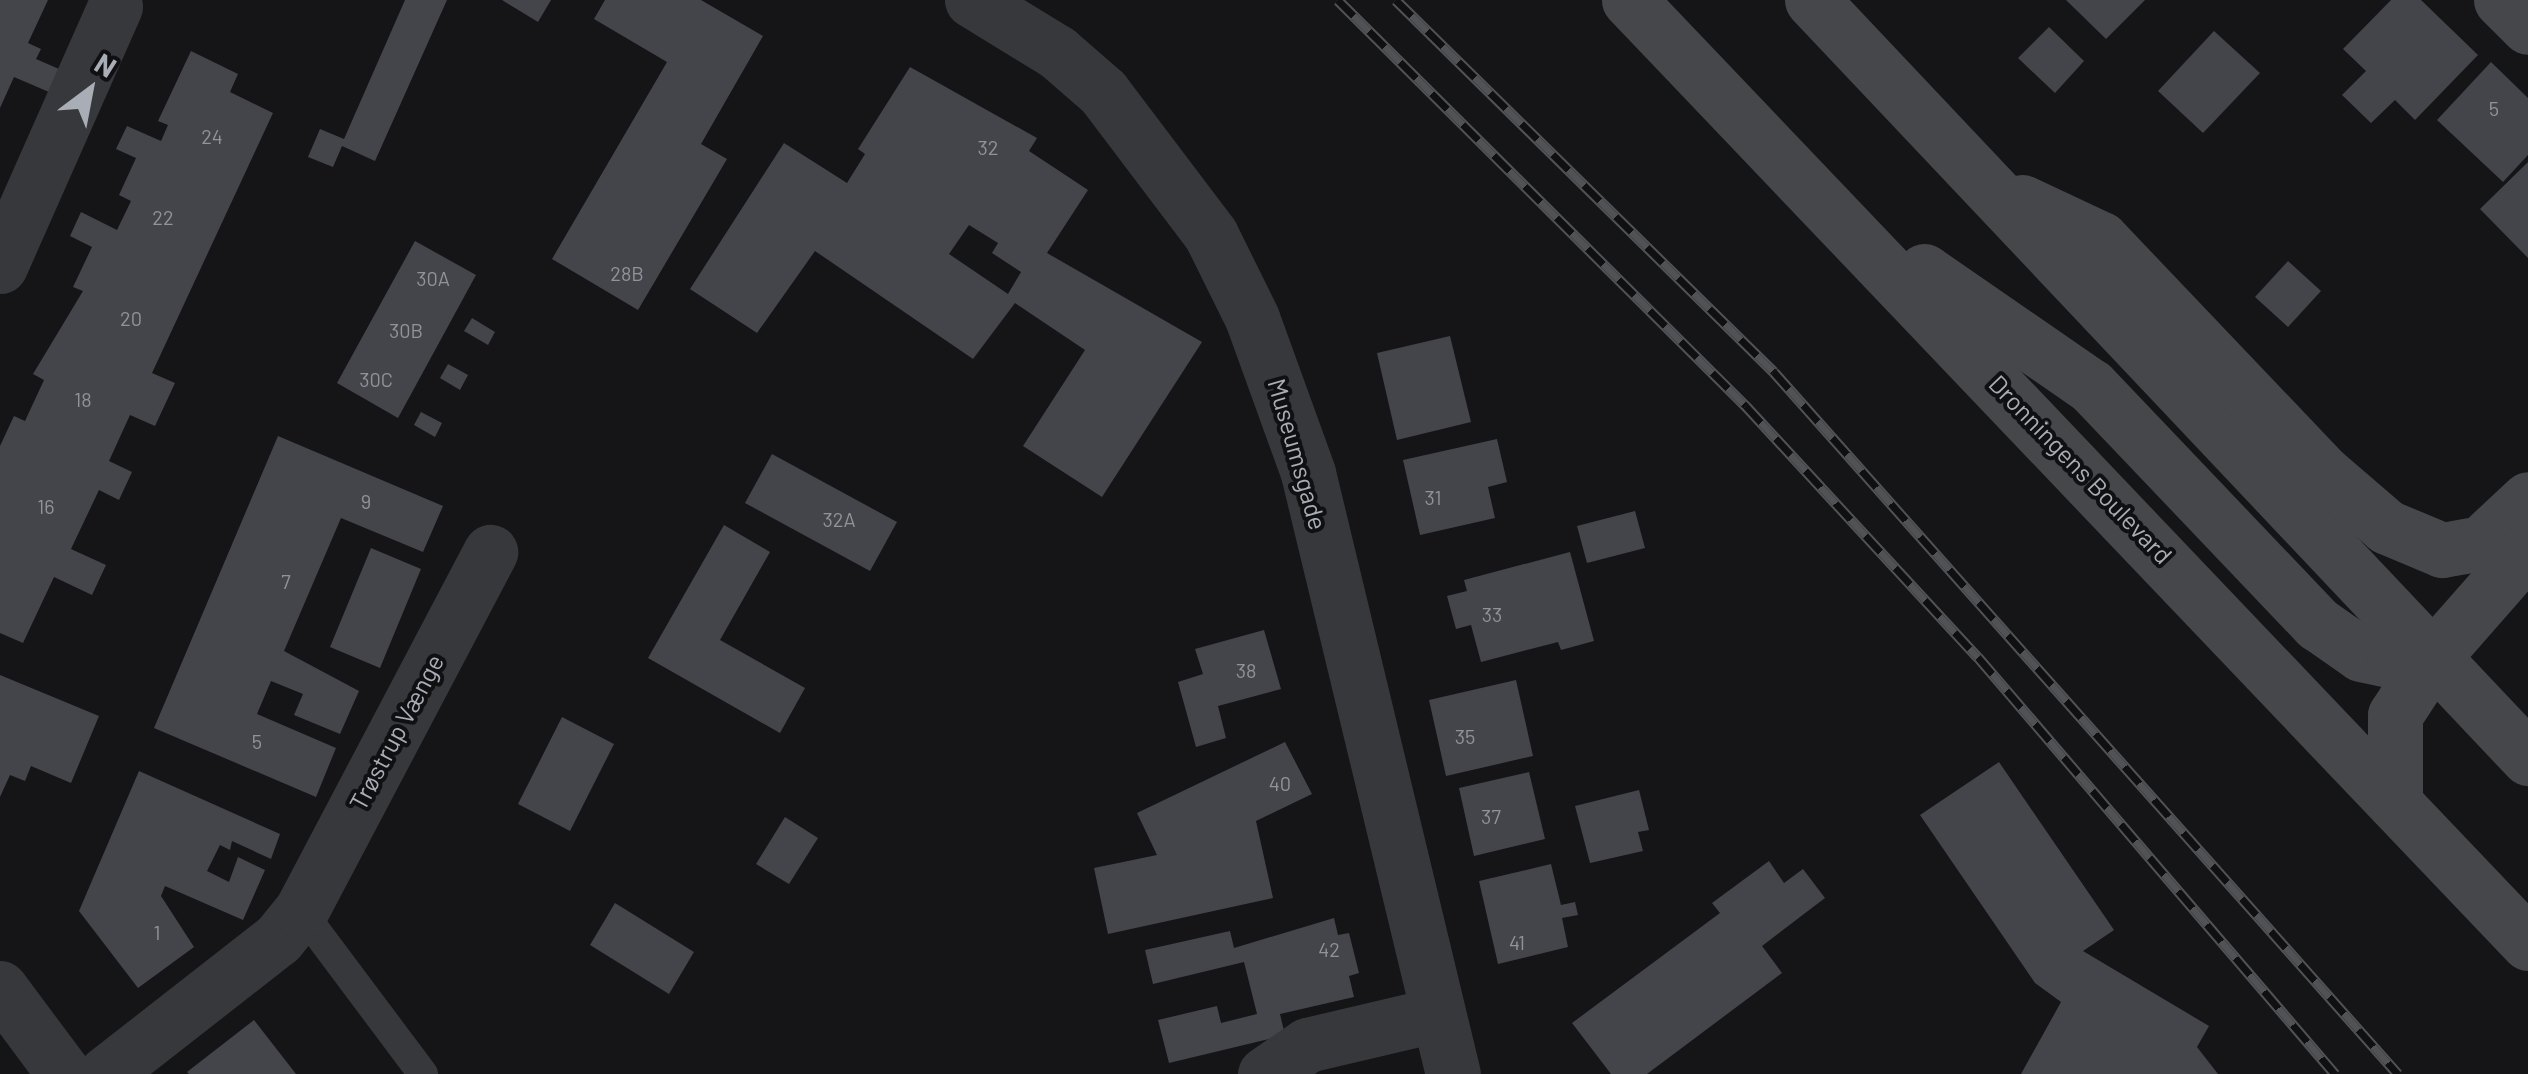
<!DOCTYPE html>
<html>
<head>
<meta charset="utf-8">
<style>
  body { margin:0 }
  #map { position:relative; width:2528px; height:1074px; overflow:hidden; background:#151517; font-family:Barlow,sans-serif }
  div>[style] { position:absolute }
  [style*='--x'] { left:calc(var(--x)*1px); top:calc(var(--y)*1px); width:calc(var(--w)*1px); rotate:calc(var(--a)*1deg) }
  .building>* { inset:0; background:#44454a }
  .lane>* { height:30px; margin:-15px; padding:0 15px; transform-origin:15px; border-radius:15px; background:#36383c }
  .street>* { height:55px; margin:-27.5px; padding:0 27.5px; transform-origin:27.5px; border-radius:27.5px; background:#36383c }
  .secondary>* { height:55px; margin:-27.5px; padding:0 27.5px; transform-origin:27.5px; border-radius:27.5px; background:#45474b }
  .rail>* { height:11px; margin-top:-5.5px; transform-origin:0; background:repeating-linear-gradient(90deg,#101012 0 22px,#505256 0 44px); box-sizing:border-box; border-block:2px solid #505256 }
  span { translate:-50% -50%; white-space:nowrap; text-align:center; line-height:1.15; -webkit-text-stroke:8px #101012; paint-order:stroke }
  .number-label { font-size:20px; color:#8f939b }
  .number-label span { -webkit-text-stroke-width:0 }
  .street-label { font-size:25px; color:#a8adb6 }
  .north { position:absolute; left:40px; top:40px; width:100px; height:100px; -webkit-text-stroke:8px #101012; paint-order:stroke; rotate:32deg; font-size:28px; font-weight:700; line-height:40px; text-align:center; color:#a8adb6 }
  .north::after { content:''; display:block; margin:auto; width:35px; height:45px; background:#a8adb6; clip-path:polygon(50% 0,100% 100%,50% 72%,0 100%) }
</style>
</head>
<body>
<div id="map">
  <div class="building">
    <i style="clip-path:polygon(0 0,48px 0,28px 43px,41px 49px,36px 59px,66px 72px,56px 95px,14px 77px,0 108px)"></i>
    <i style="clip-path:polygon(405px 0,447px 0,375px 161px,342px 146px,333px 167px,308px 157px,320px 129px,344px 139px)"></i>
    <i style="clip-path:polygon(502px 0,551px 0,538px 22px)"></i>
    <i style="clip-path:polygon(605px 0,701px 0,763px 36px,701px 144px,727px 159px,638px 310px,552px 259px,667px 62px,594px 19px)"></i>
    <i style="clip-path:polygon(2066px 0,2145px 0,2106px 39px)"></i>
    <i style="clip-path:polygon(2391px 0,2421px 0,2478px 55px,2415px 120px,2395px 100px,2371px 123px,2342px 95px,2366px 71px,2343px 49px)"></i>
    <i style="clip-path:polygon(2049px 27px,2084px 61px,2055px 93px,2018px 58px)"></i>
    <i style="clip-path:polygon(2214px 31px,2260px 73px,2203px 133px,2158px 91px)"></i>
    <i style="clip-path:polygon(191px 51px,238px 74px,230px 92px,273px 113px,152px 373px,175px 383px,155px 426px,130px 415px,109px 461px,132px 472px,119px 500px,99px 490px,71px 549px,106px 565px,92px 595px,54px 577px,23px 643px,0 633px,0 446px,14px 416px,25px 421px,44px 380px,33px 374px,83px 291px,73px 287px,92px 247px,70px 236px,81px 212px,117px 230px,131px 201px,119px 195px,136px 158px,116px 149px,127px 126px,161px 141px,168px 125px,158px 121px)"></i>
    <i style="clip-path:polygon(2491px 62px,2528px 98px,2528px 155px,2503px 182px,2437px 120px)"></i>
    <i style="clip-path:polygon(evenodd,910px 67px,1037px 138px,1029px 151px,1088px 190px,1047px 253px,1202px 342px,1102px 497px,1023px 446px,1085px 350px,1015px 303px,973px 359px,815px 251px,757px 333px,690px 289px,784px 143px,847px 183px,865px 154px,858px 149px,910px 67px,969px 225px,998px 243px,992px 253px,1021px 272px,1008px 294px,949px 254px,969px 225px)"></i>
    <i style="clip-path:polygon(2528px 162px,2528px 258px,2480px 209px)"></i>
    <i style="clip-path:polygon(415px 241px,476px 275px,398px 418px,337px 383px)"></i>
    <i style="clip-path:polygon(2288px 261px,2321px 291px,2288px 327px,2255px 297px)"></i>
    <i style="clip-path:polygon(472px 318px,495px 332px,488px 345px,464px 331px)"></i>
    <i style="clip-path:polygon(1450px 336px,1471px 422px,1397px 440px,1377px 353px)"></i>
    <i style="clip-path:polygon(448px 364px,468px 375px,460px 390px,440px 378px)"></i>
    <i style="clip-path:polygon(421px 412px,442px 423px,435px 437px,414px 425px)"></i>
    <i style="clip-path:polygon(278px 436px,443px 506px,423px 552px,341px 518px,284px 651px,359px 691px,340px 734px,294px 715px,303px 694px,271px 681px,257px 714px,336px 748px,316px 797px,154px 728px)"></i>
    <i style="clip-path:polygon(1497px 439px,1507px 482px,1488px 487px,1495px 518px,1420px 535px,1403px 460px)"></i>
    <i style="clip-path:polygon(772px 454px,897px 522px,870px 571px,745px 503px)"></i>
    <i style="clip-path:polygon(1635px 511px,1645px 548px,1587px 563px,1577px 526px)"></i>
    <i style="clip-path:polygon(724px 525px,770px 552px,720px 640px,805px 688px,780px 733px,648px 658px)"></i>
    <i style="clip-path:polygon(371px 548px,421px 569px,380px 668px,330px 647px)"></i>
    <i style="clip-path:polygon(1570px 552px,1594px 641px,1561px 650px,1558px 642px,1481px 662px,1471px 625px,1456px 629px,1447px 596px,1467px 591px,1464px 580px)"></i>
    <i style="clip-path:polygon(1264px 630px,1281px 689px,1218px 706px,1226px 738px,1196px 747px,1178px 682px,1203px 674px,1195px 649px)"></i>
    <i style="clip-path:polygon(0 675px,99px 716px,71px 783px,31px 766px,25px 781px,10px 775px,0 797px)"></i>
    <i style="clip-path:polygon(1516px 680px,1533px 756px,1446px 776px,1429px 700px)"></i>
    <i style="clip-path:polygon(562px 717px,614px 744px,570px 831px,518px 804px)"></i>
    <i style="clip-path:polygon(1285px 742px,1312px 794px,1256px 821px,1273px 898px,1108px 934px,1094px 868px,1157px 855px,1137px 813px)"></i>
    <i style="clip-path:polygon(1999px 762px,2114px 930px,2083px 951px,2209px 1026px,2197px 1047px,2218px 1074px,2021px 1074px,2061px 1002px,2035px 983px,1920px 815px)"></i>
    <i style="clip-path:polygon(139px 771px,280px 834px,271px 859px,232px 841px,230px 850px,220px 845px,207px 871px,229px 882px,238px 857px,265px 870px,243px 920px,165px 886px,161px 896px,194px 947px,138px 988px,79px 911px)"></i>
    <i style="clip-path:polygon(1529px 772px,1545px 839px,1474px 856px,1459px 788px)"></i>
    <i style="clip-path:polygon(1639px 790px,1649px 830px,1638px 832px,1643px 851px,1590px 863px,1575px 806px)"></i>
    <i style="clip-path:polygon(785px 817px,818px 838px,789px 884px,756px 864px)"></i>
    <i style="clip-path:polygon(1769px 861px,1784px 883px,1803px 869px,1825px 898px,1762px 946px,1782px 973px,1647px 1074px,1611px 1074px,1572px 1023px,1720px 913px,1712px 903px)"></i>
    <i style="clip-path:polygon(1551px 864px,1561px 905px,1575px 902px,1578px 915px,1562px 918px,1568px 947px,1498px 964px,1479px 881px)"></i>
    <i style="clip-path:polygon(615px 903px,694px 952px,669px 994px,590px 945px)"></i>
    <i style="clip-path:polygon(1334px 918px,1338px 935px,1349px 933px,1359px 973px,1349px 976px,1354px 997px,1280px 1014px,1285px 1035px,1169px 1063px,1158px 1020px,1217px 1006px,1221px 1023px,1257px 1014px,1244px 962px,1153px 984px,1145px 950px,1230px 931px,1234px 948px)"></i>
    <i style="clip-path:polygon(254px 1020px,296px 1074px,189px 1074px,187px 1072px)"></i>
  </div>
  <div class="lane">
    <i style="--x:301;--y:911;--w:204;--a:53.2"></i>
  </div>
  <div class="street">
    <i style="--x:972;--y:0;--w:100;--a:31.5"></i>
    <i style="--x:1057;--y:52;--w:61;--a:41"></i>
    <i style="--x:1103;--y:92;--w:179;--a:52.9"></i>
    <i style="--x:1211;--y:235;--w:93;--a:63.7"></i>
    <i style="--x:1252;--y:318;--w:165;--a:70.1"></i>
    <i style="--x:1308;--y:473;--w:618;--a:76.44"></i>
    <i style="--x:0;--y:266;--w:284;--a:-66.1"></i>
    <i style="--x:0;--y:988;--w:107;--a:53.3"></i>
    <i style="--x:105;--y:1074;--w:219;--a:-38"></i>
    <i style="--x:278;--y:939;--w:36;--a:-51"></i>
    <i style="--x:301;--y:911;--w:406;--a:-62.2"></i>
    <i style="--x:1265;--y:1074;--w:51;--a:-34.6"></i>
    <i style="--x:1307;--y:1045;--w:131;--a:-13.2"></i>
  </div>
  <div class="secondary">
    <i style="--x:1629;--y:0;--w:1303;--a:46.37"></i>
    <i style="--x:1812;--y:0;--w:1043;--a:46.63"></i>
    <i style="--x:2501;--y:0;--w:38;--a:45"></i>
    <i style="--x:2022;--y:202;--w:87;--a:25.1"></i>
    <i style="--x:2101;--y:239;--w:322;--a:46.4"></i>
    <i style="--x:2323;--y:472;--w:84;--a:40.7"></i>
    <i style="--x:2387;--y:527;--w:60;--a:22.7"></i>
    <i style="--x:2442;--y:550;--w:40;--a:-10"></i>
    <i style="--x:2481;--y:543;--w:64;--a:-43.1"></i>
    <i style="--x:1924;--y:271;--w:203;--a:34.6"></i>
    <i style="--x:2091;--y:386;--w:329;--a:46.4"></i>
    <i style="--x:2318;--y:624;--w:52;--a:34.9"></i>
    <i style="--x:2361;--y:654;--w:34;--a:12"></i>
    <i style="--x:2394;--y:661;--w:39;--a:-6"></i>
    <i style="--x:2395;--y:803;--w:88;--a:-90"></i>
    <i style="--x:2395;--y:715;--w:69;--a:-56.8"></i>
    <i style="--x:2433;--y:657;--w:144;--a:-48.7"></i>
  </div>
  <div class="rail">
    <i style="--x:1338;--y:0;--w:576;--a:44.86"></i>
    <i style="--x:1746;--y:406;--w:342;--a:47.3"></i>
    <i style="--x:1978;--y:657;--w:549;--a:49.43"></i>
    <i style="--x:1396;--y:0;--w:530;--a:44.54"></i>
    <i style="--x:1774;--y:372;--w:939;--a:48.37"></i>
  </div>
  <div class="number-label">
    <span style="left:2494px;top:108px">5</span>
    <span style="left:212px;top:136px">24</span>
    <span style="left:988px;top:147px">32</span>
    <span style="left:163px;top:217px">22</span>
    <span style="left:627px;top:273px">28B</span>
    <span style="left:433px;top:278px">30A</span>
    <span style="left:131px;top:318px">20</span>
    <span style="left:406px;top:330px">30B</span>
    <span style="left:376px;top:379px">30C</span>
    <span style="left:83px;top:399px">18</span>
    <span style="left:1433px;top:497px">31</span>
    <span style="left:366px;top:501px">9</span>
    <span style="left:46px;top:506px">16</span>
    <span style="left:839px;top:519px">32A</span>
    <span style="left:286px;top:581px">7</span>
    <span style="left:1492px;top:614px">33</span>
    <span style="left:1246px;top:670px">38</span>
    <span style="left:1465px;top:736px">35</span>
    <span style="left:257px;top:741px">5</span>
    <span style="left:1280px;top:783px">40</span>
    <span style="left:1491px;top:816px">37</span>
    <span style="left:157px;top:932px">1</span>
    <span style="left:1517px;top:942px">41</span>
    <span style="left:1329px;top:949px">42</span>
  </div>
  <div class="street-label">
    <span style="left:1298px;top:454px;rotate:74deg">Museumsgade</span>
    <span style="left:2081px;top:469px;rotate:46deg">Dronningens Boulevard</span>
    <span style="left:396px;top:732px;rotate:-62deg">Trøstrup Vænge</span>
  </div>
  <div class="north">N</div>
</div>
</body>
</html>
